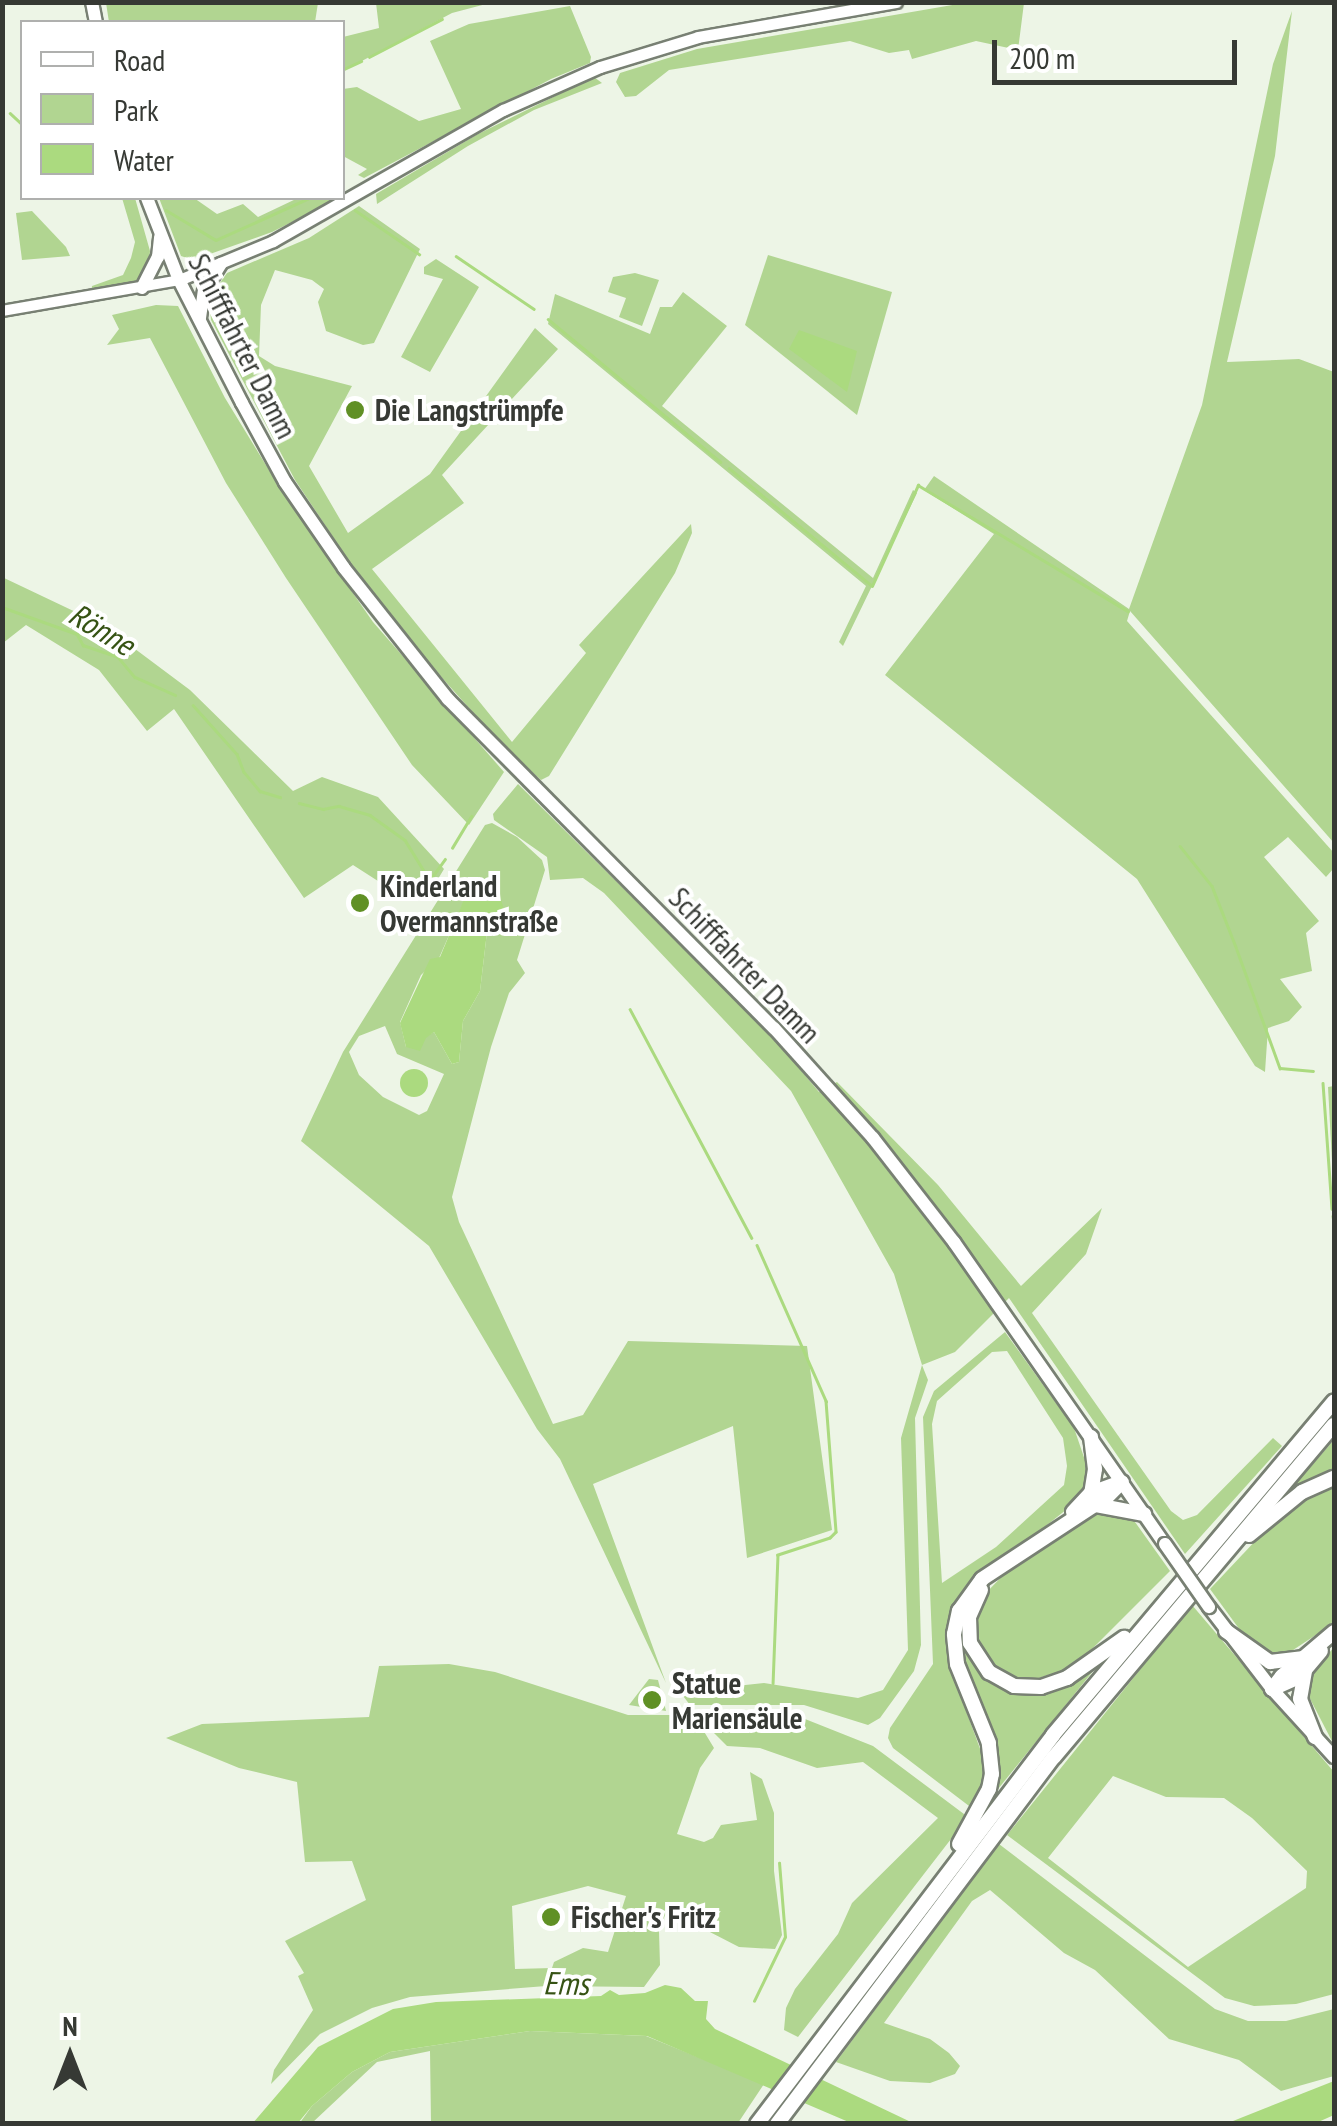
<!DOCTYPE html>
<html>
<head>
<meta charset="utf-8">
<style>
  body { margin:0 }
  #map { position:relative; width:1337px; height:2126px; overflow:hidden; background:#edf5e6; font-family:"PT Sans Narrow",sans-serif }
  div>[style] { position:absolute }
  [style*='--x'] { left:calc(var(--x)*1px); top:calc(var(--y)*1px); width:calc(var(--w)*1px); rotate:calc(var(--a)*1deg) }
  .green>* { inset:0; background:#b1d591 }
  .water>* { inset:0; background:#abda7f }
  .round { border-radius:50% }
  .stream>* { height:2.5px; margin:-1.25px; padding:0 1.25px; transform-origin:1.25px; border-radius:1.25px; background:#abda7f }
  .roads { filter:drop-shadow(2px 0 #788073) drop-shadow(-2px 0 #788073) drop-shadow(0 2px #788073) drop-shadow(0 -2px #788073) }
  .tertiary>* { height:10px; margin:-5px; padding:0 5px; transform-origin:5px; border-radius:5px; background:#fff }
  .secondary>* { height:11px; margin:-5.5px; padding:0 5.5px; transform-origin:5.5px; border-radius:5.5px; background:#fff }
  .primary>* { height:12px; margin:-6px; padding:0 6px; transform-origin:6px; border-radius:6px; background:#fff }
  .motorway>* { height:14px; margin:-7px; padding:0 7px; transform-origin:7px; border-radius:7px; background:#fff }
  .bridges { filter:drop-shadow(2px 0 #788073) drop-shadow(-2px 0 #788073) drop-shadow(0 2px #788073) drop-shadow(0 -2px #788073) }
  .primary-bridge>* { height:12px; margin:-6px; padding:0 6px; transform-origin:6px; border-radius:6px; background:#fff }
  .dots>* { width:28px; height:28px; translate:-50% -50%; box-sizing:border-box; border:5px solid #fff; border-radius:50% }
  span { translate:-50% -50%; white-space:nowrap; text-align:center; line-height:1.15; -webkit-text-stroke:8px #fff; paint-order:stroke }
  .street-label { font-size:30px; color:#363934 }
  .poi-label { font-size:30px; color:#363934; font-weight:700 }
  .left { translate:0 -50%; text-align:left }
  .water-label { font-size:32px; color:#365314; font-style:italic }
  .frame { position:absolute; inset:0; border:5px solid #363934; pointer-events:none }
  .legend { position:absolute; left:20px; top:20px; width:325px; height:180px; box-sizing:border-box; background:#fff; border:2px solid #afb0ae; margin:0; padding:12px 18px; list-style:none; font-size:30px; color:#363934 }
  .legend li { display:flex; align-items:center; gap:20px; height:50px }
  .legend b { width:50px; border:2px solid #afb0ae }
  .north { position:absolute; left:20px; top:2006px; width:100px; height:100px; -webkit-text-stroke:8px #fff; paint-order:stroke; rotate:0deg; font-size:28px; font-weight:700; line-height:40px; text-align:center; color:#363934 }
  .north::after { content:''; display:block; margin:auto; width:35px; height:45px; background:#363934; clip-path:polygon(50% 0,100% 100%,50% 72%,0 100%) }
  .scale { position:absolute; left:992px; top:40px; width:245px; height:45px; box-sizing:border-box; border:5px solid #363934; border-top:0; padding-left:12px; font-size:30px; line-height:35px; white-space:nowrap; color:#363934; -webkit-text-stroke:8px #fff; paint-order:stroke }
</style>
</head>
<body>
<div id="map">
  <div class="green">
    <i style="clip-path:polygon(106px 3px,106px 2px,318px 3px,315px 22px,109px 22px)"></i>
    <i style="clip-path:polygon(376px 3px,376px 2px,490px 3px,452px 13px,343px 71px,343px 37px,379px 28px)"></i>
    <i style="clip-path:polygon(964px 3px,1024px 3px,1018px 50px,976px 41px,912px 59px,909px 50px,889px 53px,850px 41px,669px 70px,636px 96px,625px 97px,616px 82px,620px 73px,697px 49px)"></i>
    <i style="clip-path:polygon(570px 6px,591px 57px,590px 63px,551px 79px,364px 178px,358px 175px,367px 169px,343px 156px,343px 89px,357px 87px,419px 121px,461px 109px,430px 41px,469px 24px)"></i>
    <i style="clip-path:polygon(1292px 11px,1275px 156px,1227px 362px,1299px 359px,1334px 372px,1334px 843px,1130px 611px,1127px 621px,1334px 853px,1334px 868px,1326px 877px,1288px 837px,1264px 857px,1319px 921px,1306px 933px,1312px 971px,1280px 979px,1302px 1007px,1289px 1021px,1268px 1028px,1265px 1072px,1255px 1066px,1137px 879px,885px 675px,994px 534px,924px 490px,934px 476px,1129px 609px,1202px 405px,1273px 64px)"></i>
    <i style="clip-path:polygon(594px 77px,602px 83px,534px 110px,468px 146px,377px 204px,376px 194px,478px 134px)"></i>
    <i style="clip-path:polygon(122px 198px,135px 198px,150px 251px,149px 265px,137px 280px,122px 289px,91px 293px,92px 286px,123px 275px,131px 258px,135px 242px)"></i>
    <i style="clip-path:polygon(159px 198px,194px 198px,217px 214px,243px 204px,258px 217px,298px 198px,340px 198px,272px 232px,193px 260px,181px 256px)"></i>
    <i style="clip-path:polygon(359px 206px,420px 249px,374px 343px,363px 345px,326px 331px,318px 302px,324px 289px,312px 280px,275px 270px,261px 305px,259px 356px,275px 366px,352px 386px,309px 466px,348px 533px,430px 474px,535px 328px,558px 349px,442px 475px,464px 503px,372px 569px,512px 742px,586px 653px,579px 645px,691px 524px,692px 533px,675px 573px,549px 776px,541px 780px,503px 746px,410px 642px,359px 576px,295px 480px,211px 320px,209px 298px,227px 273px,309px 238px)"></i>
    <i style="clip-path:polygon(32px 211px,66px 247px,70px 256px,22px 260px,16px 213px)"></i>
    <i style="clip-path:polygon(768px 255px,892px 292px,857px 415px,745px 325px)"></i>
    <i style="clip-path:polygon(436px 259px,479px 287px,430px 372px,401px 357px,443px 279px,424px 274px,424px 267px)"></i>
    <i style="clip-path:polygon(635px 273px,659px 280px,642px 326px,619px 317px,626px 298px,608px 292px,613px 277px)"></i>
    <i style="clip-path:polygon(683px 292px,727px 326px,662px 406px,873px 578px,913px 490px,917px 493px,843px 646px,839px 642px,866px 586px,548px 324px,555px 294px,650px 334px,660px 307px,672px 307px)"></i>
    <i style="clip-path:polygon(156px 305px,178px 306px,225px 398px,280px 488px,373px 622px,504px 772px,469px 825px,412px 765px,286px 578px,226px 483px,150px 338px,107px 345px,119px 329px,112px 315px)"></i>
    <i style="clip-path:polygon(2px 577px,103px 625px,190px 690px,293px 791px,322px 777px,378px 797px,444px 869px,426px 899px,406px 899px,353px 865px,304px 898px,174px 709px,147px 731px,99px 670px,26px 625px,3px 643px)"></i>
    <i style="clip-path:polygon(518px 784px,773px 1037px,819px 1092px,837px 1082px,938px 1185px,1021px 1286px,1102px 1208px,1086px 1254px,1032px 1313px,1171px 1511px,1183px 1520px,1197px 1515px,1273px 1438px,1282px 1446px,1185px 1554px,1009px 1298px,955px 1352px,922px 1365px,928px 1380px,915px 1418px,921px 1645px,914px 1671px,880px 1718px,868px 1725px,804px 1705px,690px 1705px,680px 1692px,764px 1683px,858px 1698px,883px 1690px,908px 1650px,901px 1438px,922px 1365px,894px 1274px,791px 1091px,604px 893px,583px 878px,550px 880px,547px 857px,494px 820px,493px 814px)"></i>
    <i style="clip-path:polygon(evenodd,492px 823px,517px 837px,542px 860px,545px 870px,517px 960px,525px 973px,509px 993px,491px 1047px,452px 1197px,459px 1222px,553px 1424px,583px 1415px,628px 1341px,807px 1346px,832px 1530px,747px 1558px,733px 1426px,593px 1484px,666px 1683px,560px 1459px,537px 1429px,429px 1246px,301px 1141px,343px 1052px,485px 825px,492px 823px,469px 890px,504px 910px,487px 932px,480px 991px,463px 1021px,459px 1062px,452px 1064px,434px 1032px,406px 1047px,400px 1022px,421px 975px,439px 958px,469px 890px,492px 823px,385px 1026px,397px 1054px,444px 1074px,427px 1111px,419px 1115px,383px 1097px,359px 1075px,349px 1052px,359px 1036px,385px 1026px)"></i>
    <i style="clip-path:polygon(1334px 1086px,1334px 1199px,1328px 1087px)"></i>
    <i style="clip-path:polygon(evenodd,1005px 1332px,1074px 1428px,1089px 1472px,1087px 1488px,1067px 1509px,960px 1595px,948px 1625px,949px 1664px,986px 1765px,983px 1787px,973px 1809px,893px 1748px,888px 1738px,890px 1728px,933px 1664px,923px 1417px,934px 1391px,1005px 1332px,1007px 1351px,1063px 1438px,1067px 1466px,1064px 1485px,996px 1547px,942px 1583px,932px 1424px,937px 1401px,992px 1352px,1007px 1351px)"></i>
    <i style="clip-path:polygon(1334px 1440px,1334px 1475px,1270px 1512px)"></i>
    <i style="clip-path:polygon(1334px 1485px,1334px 1623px,1290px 1652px,1266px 1653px,1248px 1641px,1210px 1589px,1275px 1520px,1304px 1498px)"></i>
    <i style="clip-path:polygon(1104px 1511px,1130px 1515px,1170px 1571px,1074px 1667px,1029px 1681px,1005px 1675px,980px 1650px,975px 1633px,984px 1595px,1011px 1567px,1091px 1514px)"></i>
    <i style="clip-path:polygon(978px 1589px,973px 1657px,1027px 1691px,1110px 1650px,990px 1799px,994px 1785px,957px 1640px)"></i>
    <i style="clip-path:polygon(evenodd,1192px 1605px,1334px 1772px,1334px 1994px,1296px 2004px,1254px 2006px,1225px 1998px,1007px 1835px,1192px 1605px,1113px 1776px,1166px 1797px,1224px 1798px,1252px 1818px,1307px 1871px,1306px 1888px,1188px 1967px,1048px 1858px,1113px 1776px)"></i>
    <i style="clip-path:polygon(1334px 1647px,1334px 1745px,1307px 1693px,1309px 1677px)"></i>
    <i style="clip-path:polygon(evenodd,449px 1664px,495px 1672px,628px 1715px,694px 1715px,714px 1748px,700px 1768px,677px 1834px,704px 1842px,713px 1838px,721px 1825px,757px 1820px,750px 1772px,762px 1779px,774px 1813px,774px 1871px,782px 1935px,775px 1949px,739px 1947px,673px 1913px,665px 1915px,659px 1931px,660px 1965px,644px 1987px,546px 1986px,410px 1997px,372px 2008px,320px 2034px,271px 2084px,274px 2070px,313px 2010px,298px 1976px,304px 1973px,285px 1941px,366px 1900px,352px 1861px,305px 1862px,297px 1782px,239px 1768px,166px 1738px,202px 1724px,369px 1717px,379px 1666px,449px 1664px,588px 1886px,626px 1896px,608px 1952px,583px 1948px,554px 1962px,552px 1968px,515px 1969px,512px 1906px,588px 1886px)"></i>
    <i style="clip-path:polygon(649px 1679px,658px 1680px,666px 1711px,629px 1705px)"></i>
    <i style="clip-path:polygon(711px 1715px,800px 1717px,873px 1746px,968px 1817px,798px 2037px,784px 2030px,786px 2008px,795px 1989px,838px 1934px,852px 1903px,938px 1818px,863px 1762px,817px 1768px,760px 1748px,727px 1746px,709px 1728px)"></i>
    <i style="clip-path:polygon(999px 1844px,1215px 2009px,1248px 2021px,1286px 2021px,1334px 2009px,1334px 2076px,1281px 2091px,1239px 2060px,1169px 2039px,1095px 1970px,1064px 1953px,990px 1890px,972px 1901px,884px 2023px,930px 2039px,949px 2053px,960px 2066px,955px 2074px,930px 2083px,890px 2081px,836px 2062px)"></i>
    <i style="clip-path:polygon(530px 2031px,646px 2036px,764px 2084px,738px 2123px,431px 2123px,430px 2051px,377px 2062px,312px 2123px,299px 2124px,312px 2106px,352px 2072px,390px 2052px)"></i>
  </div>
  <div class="water">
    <i style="clip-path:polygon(799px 330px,857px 351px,847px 392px,789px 349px)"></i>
    <i style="clip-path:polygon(477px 886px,499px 892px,504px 910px,487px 932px,480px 991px,463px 1021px,459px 1062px,452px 1064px,434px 1032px,426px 1038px,420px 1051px,406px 1047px,400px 1023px,430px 959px,440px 957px,465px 897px)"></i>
    <i class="round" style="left:400px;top:1069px;width:28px;height:28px"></i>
    <i style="clip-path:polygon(665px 1985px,681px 1988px,695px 2001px,708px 2001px,706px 2019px,715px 2029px,913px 2123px,851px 2123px,647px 2036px,530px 2031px,390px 2052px,352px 2072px,312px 2106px,298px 2123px,252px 2124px,318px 2047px,393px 2009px,436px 2002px,601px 1996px,610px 1990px,619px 1995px,645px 1993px)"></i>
    <i style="clip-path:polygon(1334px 2081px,1334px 2115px,1316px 2123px,1228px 2123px)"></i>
  </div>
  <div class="stream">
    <i style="--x:369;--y:57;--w:82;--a:-27.5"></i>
    <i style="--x:342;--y:70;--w:21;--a:-25"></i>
    <i style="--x:10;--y:113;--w:16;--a:43"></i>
    <i style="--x:166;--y:210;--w:58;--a:31"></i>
    <i style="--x:216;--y:240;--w:102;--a:-24.3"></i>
    <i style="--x:355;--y:210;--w:78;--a:34.5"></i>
    <i style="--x:456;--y:256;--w:94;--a:34.2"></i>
    <i style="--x:548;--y:319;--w:224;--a:39.6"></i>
    <i style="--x:729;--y:468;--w:185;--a:39.5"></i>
    <i style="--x:872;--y:586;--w:111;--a:-65.5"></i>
    <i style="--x:918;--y:485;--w:245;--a:31"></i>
    <i style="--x:2;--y:607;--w:80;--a:19.8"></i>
    <i style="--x:77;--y:634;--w:13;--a:61"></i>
    <i style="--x:83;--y:645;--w:37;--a:19"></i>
    <i style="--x:118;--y:657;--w:26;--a:50"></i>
    <i style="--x:135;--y:677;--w:44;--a:24.2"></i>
    <i style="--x:193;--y:705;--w:66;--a:48.1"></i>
    <i style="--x:237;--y:754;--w:19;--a:69"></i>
    <i style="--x:244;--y:772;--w:25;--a:50"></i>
    <i style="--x:260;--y:791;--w:21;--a:17"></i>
    <i style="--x:299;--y:803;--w:25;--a:14"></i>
    <i style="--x:323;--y:809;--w:16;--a:-11"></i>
    <i style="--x:339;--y:806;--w:32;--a:16"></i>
    <i style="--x:370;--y:815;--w:43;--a:35.5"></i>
    <i style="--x:405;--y:840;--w:46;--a:58.4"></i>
    <i style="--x:1180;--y:846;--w:51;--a:51.3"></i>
    <i style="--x:1212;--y:886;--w:66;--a:68.5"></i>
    <i style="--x:452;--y:848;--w:37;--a:-59"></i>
    <i style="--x:419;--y:895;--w:44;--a:-54.2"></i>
    <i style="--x:1237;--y:950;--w:126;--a:70"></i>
    <i style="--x:1280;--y:1068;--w:33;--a:5"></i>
    <i style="--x:630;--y:1009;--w:259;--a:62"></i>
    <i style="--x:1323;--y:1083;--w:126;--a:85.9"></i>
    <i style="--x:1333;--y:1216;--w:6;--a:81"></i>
    <i style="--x:757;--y:1245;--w:171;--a:66.1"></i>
    <i style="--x:826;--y:1401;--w:131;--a:85.6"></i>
    <i style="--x:836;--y:1532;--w:8;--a:135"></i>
    <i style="--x:830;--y:1538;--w:55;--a:161.9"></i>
    <i style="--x:778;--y:1555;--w:128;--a:92.2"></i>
    <i style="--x:754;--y:2001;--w:71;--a:-64.2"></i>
    <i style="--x:785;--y:1937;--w:74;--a:-94.6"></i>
  </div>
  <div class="roads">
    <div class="tertiary">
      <i style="--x:2;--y:311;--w:180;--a:-9.9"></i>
    </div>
    <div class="secondary">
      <i style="--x:179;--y:280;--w:102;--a:-22.5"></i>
      <i style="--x:273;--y:241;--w:265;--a:-29.7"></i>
      <i style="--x:503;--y:110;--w:106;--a:-23.9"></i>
      <i style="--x:600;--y:67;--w:102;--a:-17"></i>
      <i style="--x:698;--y:37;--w:201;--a:-10"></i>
    </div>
    <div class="primary">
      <i style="--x:92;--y:2;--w:20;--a:79"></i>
      <i style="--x:147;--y:198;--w:88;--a:68.7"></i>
      <i style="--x:179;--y:280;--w:138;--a:62.9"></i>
      <i style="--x:242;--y:403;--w:90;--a:61.4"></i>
      <i style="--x:285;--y:482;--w:104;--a:55.5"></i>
      <i style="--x:344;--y:568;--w:167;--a:51.6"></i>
      <i style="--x:448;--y:699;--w:463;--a:45.3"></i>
      <i style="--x:774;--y:1028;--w:148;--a:48"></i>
      <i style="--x:873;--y:1138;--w:132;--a:52.1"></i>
      <i style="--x:954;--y:1242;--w:368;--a:55.1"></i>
      <i style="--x:142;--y:288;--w:35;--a:-63"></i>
      <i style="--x:158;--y:257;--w:20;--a:-84"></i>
      <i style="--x:200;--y:318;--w:27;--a:-82"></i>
      <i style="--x:204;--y:291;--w:32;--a:-58"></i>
      <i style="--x:1209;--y:1607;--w:103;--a:52.5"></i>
      <i style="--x:1272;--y:1689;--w:92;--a:47.6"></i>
    </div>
    <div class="motorway">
      <i style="--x:1091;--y:1437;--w:32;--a:83"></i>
      <i style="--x:1095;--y:1469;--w:24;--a:99"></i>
      <i style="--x:1096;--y:1505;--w:49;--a:10.6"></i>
      <i style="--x:1073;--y:1512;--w:26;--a:-47"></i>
      <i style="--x:1091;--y:1493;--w:32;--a:-20"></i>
      <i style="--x:1249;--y:1535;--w:68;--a:-39.1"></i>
      <i style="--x:1302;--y:1492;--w:35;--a:-24"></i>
      <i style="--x:981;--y:1590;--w:30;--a:114"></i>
      <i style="--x:969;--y:1617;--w:26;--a:88"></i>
      <i style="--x:970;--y:1643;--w:35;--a:57"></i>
      <i style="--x:989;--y:1672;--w:29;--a:29"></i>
      <i style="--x:1014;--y:1686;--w:27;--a:2"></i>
      <i style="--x:1041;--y:1687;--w:28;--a:-19"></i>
      <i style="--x:1067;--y:1678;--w:70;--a:-35.1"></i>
      <i style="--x:1226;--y:1631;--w:54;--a:35.2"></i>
      <i style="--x:1270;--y:1662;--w:32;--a:-7"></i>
      <i style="--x:1305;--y:1671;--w:28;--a:100"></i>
      <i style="--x:1300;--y:1699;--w:41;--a:68.5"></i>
      <i style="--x:1272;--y:1689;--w:16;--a:-52"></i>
      <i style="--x:1282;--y:1676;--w:68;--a:-40.2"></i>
      <i style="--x:1272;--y:1689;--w:30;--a:-24"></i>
      <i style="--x:1299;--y:1677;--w:34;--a:-50"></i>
      <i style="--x:959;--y:1844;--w:63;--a:-61.4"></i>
      <i style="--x:989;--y:1789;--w:15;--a:-79"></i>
      <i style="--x:992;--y:1774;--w:31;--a:-96"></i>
      <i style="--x:989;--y:1743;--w:85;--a:-112.1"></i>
      <i style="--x:957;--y:1664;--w:30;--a:-96"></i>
      <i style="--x:954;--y:1634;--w:24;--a:-78"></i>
      <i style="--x:959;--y:1611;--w:39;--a:-54"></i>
      <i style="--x:982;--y:1579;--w:149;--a:-33.3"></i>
      <i style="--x:1107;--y:1497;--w:21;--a:-45"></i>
      <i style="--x:757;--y:2124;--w:489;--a:-52.7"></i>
      <i style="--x:1053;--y:1735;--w:436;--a:-49.9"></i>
      <i style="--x:777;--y:2124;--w:460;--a:-53"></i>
      <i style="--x:1054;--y:1757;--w:434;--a:-49.9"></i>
    </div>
  </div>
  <div class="bridges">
    <div class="primary-bridge">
      <i style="--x:1165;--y:1544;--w:77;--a:55.1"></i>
    </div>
  </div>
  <div class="dots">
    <i style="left:355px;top:410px;background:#609025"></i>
    <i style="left:360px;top:903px;background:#609025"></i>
    <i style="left:652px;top:1700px;background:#609025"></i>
    <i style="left:551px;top:1917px;background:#609025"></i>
  </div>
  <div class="street-label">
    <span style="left:243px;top:346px;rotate:63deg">Schifffahrter Damm</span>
    <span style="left:745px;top:965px;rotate:46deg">Schifffahrter Damm</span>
  </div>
  <div class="poi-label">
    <span class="left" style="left:375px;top:410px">Die Langstrümpfe</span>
    <span class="left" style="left:380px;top:903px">Kinderland<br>Overmannstraße</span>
    <span class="left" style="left:672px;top:1700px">Statue<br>Mariensäule</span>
    <span class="left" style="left:571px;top:1917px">Fischer's Fritz</span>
  </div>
  <div class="water-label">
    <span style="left:102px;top:629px;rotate:31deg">Rönne</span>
    <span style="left:566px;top:1983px;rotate:1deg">Ems</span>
  </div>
  <div class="frame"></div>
  <ul class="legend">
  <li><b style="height:12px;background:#fff"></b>Road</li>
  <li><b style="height:28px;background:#b1d591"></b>Park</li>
  <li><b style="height:28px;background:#abda7f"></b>Water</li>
  </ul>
  <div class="north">N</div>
  <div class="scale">200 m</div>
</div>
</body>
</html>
